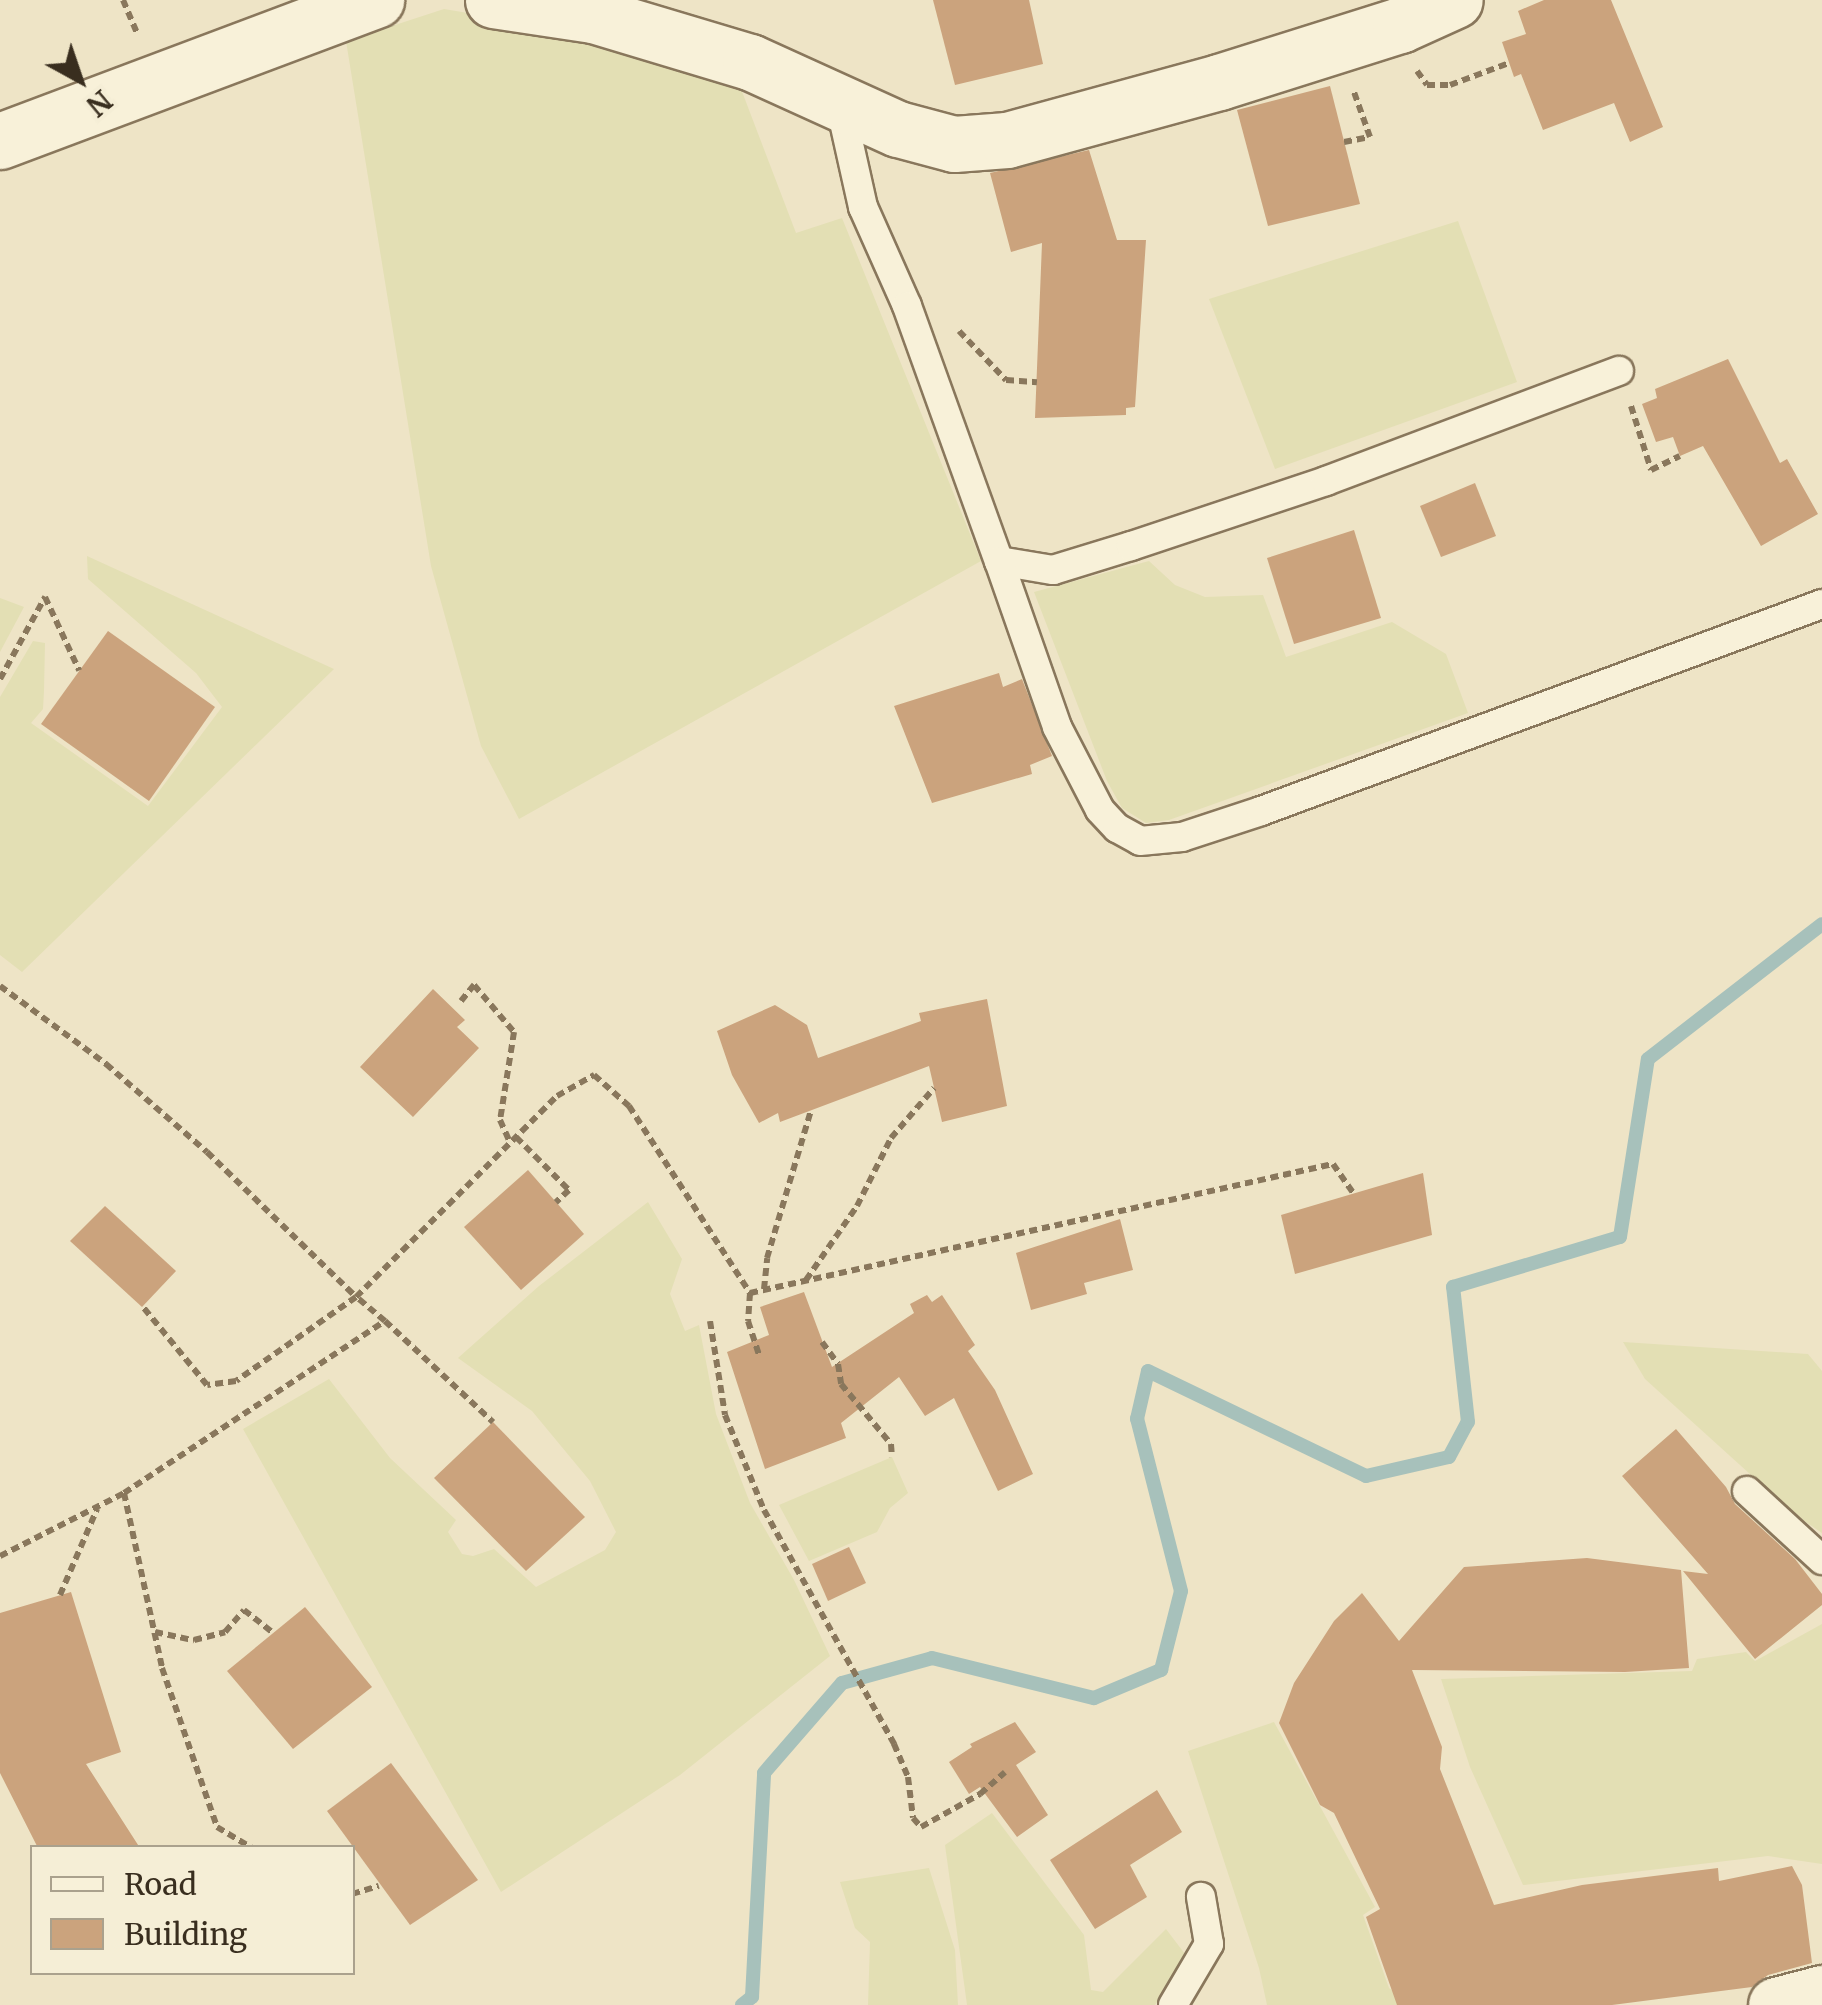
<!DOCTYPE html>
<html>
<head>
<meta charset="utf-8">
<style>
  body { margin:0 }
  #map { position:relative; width:1822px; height:2005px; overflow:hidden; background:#eee4c6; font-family:Merriweather,serif }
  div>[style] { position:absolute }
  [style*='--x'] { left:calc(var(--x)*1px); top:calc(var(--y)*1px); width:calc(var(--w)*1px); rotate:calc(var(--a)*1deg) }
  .farmland>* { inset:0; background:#e3dfb4 }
  .stream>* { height:14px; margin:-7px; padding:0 7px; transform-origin:7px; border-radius:7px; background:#a7c1bb }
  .building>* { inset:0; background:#cba37d }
  .path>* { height:6px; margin-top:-3px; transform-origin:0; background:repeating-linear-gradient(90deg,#89775c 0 8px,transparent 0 13px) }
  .roads { filter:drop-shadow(2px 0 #89775c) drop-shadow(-2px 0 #89775c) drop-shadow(0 2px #89775c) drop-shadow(0 -2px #89775c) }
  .service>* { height:28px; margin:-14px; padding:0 14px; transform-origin:14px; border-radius:14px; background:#f8f1d9 }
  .minor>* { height:55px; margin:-27.5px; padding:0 27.5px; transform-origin:27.5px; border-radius:27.5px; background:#f8f1d9 }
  span { translate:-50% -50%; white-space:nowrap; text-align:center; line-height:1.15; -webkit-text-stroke:10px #f5eed6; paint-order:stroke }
  .legend { position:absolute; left:30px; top:1845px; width:325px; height:130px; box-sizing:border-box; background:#f5eed6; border:2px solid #aaa18d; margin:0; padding:12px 18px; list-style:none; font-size:30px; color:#392e1f }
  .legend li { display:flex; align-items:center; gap:20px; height:50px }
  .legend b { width:50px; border:2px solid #aaa18d }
  .north { position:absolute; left:30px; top:30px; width:100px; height:100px; -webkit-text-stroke:8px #f5eed6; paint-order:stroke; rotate:140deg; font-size:28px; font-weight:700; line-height:40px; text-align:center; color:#392e1f }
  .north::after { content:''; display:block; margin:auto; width:35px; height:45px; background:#392e1f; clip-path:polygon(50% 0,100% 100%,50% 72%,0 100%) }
</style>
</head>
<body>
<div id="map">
  <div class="farmland">
    <i style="clip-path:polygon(444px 9px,498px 18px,738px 81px,796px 233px,842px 218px,981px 561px,519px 819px,481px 746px,431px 566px,346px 41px)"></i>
    <i style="clip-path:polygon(1458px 221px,1517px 382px,1275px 469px,1209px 299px)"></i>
    <i style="clip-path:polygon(87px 556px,334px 669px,22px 972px,0 955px,0 697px,33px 641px,45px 643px,44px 691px,43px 709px,31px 723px,148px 806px,222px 707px,196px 673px,88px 579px)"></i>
    <i style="clip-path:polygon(1149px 561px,1175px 585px,1205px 597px,1263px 595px,1286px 657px,1392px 622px,1446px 654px,1468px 713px,1169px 820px,1146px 823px,1122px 808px,1107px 781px,1034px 592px)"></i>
    <i style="clip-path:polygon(0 598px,24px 607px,0 652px)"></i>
    <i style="clip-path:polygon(648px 1202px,682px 1259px,670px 1294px,685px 1331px,699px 1325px,716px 1414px,750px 1503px,794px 1580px,830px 1656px,680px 1775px,501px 1892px,243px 1429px,329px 1379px,390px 1458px,456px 1520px,448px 1532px,462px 1554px,473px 1556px,494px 1549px,536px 1587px,605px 1550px,616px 1532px,590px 1481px,532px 1411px,458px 1358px,539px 1286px)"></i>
    <i style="clip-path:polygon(1623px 1342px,1808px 1354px,1822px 1371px,1822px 1533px,1794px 1514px,1645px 1379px)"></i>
    <i style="clip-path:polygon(892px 1457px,908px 1493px,890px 1508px,877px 1532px,809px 1561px,779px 1505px)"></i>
    <i style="clip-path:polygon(1822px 1624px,1822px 1864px,1768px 1856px,1523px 1885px,1470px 1767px,1441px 1679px,1692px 1671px,1697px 1659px,1746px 1652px,1755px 1661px)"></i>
    <i style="clip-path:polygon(1274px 1722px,1375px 1907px,1363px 1915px,1389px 1988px,1411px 2005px,1267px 2005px,1259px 1968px,1188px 1751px)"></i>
    <i style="clip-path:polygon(992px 1813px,1084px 1935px,1091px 1990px,1103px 1992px,1166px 1929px,1188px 1958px,1155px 2005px,967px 2005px,945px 1845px)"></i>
    <i style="clip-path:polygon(929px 1868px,955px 1950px,958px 2005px,868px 2005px,870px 1942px,855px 1928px,840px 1882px)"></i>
  </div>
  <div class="stream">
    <i style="--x:742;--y:2005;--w:13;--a:-39"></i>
    <i style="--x:752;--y:1997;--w:224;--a:-86.9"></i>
    <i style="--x:764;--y:1773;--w:119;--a:-49.1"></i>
    <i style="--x:842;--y:1683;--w:93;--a:-15.5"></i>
    <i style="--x:932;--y:1658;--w:167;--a:13.9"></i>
    <i style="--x:1094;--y:1698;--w:73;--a:-22.7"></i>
    <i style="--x:1161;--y:1670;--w:81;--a:-75.8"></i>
    <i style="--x:1181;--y:1591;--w:178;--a:-104.3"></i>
    <i style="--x:1137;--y:1419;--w:49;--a:-77.1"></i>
    <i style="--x:1148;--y:1371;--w:242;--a:25.7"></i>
    <i style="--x:1366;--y:1476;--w:85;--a:-12.9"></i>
    <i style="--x:1449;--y:1457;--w:40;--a:-62"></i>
    <i style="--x:1468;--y:1422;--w:136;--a:-96.3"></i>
    <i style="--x:1453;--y:1287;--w:174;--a:-16.7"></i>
    <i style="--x:1620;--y:1237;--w:180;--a:-81.1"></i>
    <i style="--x:1648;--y:1059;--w:220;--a:-37.8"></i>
  </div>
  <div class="building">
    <i style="clip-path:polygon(933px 0,1029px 0,1043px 64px,955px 85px)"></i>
    <i style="clip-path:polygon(1544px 0,1611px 0,1663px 127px,1630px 142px,1614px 103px,1543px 130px,1521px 74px,1514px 77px,1502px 42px,1526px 34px,1518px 11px)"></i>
    <i style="clip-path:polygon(1330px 86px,1360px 204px,1268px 226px,1237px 110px)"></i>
    <i style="clip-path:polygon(1089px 150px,1117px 240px,1146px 240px,1135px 407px,1126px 408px,1126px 415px,1035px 418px,1042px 243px,1011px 252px,990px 173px)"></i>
    <i style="clip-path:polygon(1728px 359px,1780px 463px,1787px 459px,1818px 514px,1761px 546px,1703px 446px,1680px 456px,1673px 437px,1656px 442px,1642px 404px,1657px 398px,1655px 389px)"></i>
    <i style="clip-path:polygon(1475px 483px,1496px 536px,1441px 557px,1420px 506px)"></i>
    <i style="clip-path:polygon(1354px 530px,1381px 618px,1294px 644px,1267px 558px)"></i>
    <i style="clip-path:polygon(108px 631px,215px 707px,149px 801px,41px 724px)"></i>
    <i style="clip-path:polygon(999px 673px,1003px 687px,1022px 679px,1052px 756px,1030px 765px,1032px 774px,932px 803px,894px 706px)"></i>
    <i style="clip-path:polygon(433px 989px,465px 1020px,457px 1027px,479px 1048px,413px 1117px,360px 1067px)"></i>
    <i style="clip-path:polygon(987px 999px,1007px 1106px,942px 1122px,929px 1066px,780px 1122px,778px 1113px,759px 1123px,732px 1075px,717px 1031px,775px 1005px,807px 1025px,818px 1058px,921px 1021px,919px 1013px)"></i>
    <i style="clip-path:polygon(528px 1170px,584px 1234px,521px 1290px,464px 1227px)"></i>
    <i style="clip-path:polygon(1423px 1173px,1432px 1235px,1295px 1274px,1281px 1215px)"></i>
    <i style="clip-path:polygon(105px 1206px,176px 1271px,142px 1307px,70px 1241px)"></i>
    <i style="clip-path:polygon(1120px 1219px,1133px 1270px,1084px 1283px,1087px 1294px,1031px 1310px,1016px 1253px)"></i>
    <i style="clip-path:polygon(804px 1292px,832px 1367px,914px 1313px,910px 1304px,927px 1295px,932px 1302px,942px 1295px,975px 1345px,968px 1351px,995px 1390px,1033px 1474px,998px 1491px,954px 1398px,925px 1416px,899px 1377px,841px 1423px,846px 1438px,765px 1469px,727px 1352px,769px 1335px,760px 1307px)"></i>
    <i style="clip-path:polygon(493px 1422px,585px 1517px,526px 1571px,434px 1478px)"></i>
    <i style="clip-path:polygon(1676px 1429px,1726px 1487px,1735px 1504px,1795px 1559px,1822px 1594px,1822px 1605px,1755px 1659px,1683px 1571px,1708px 1574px,1622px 1476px)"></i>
    <i style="clip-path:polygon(849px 1547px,866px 1583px,828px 1601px,812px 1564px)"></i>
    <i style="clip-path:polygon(1587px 1558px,1681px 1570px,1689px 1668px,1625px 1672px,1412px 1670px,1442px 1747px,1440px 1769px,1494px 1905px,1582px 1885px,1718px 1868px,1719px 1881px,1792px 1866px,1802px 1885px,1812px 1963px,1768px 1975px,1752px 1987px,1612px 2005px,1397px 2005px,1366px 1917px,1380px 1909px,1334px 1813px,1320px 1805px,1279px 1723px,1294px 1683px,1334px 1621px,1362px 1593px,1399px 1641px,1464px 1567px)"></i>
    <i style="clip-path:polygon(71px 1592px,121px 1752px,86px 1764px,140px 1848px,38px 1848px,0 1773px,0 1613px)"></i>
    <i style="clip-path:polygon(305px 1607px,372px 1687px,293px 1749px,227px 1671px)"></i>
    <i style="clip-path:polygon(1015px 1722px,1036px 1752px,1016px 1765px,1048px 1815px,1017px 1837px,980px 1787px,969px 1794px,949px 1762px,972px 1747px,970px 1744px)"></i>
    <i style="clip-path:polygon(391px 1763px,478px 1880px,410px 1925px,327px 1811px)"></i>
    <i style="clip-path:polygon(1157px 1790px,1182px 1832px,1130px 1865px,1147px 1897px,1095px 1929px,1050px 1860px)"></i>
  </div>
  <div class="path">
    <i style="--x:123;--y:0;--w:38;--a:67"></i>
    <i style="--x:1417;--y:71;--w:17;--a:54"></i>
    <i style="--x:1427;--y:85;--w:23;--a:0"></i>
    <i style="--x:1450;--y:85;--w:63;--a:-20.4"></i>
    <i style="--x:1344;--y:142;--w:26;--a:-11"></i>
    <i style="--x:1370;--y:137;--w:48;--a:-109.6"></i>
    <i style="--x:959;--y:331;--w:68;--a:46.2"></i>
    <i style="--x:1006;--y:380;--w:31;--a:4"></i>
    <i style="--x:1631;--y:406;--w:67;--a:72.6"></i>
    <i style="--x:1651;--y:470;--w:32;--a:-26"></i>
    <i style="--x:0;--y:679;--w:94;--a:-61.2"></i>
    <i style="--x:45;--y:597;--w:81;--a:65"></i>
    <i style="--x:0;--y:986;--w:132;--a:36.3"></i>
    <i style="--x:106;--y:1064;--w:134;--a:41.1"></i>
    <i style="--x:207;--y:1152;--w:208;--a:44.2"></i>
    <i style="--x:356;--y:1297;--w:146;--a:145"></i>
    <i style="--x:236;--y:1381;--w:29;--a:172"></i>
    <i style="--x:207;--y:1385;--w:101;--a:-129.4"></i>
    <i style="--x:461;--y:1001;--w:21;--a:-51"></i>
    <i style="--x:474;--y:985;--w:62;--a:49.6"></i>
    <i style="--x:514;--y:1032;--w:89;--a:99"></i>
    <i style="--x:500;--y:1120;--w:24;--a:66"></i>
    <i style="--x:516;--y:1137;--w:75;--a:45"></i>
    <i style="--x:569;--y:1190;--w:18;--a:137"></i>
    <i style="--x:806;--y:1280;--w:90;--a:-55.4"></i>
    <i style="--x:857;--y:1206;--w:76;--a:-63.4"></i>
    <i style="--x:891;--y:1138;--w:66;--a:-49.3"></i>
    <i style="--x:764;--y:1289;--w:31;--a:-84"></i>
    <i style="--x:767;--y:1258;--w:154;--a:-73.4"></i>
    <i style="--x:750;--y:1293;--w:597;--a:-12.48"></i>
    <i style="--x:1333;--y:1164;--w:35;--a:55"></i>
    <i style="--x:385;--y:1321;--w:148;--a:43.1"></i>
    <i style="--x:710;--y:1321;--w:95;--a:80.9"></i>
    <i style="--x:725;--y:1415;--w:103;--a:67.7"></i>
    <i style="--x:764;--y:1510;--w:268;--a:60.9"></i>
    <i style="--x:894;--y:1744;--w:36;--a:67"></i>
    <i style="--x:908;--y:1777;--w:41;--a:83"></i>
    <i style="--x:913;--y:1818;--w:12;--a:48"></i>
    <i style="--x:921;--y:1827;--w:68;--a:-29.2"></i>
    <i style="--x:980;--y:1794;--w:33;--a:-41"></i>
    <i style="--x:822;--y:1342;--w:27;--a:54"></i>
    <i style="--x:838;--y:1364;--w:20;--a:81"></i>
    <i style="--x:841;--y:1384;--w:78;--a:50.2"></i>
    <i style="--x:891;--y:1444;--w:13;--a:86"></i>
    <i style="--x:124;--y:1493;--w:179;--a:77.7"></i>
    <i style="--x:162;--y:1668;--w:168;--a:70.9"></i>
    <i style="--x:217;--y:1827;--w:41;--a:31"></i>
    <i style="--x:0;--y:1556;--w:139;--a:-26.9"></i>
    <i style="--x:124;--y:1493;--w:313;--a:-33.4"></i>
    <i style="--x:385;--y:1321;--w:38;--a:-140"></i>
    <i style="--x:356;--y:1297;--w:284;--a:-45"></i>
    <i style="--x:557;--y:1096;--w:43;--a:-29.6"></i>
    <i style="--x:594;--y:1075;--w:47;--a:41.5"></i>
    <i style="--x:629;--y:1106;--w:223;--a:57.1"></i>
    <i style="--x:750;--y:1293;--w:28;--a:94"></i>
    <i style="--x:748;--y:1321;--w:36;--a:72"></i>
    <i style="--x:60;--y:1595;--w:94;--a:-66.7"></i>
    <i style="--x:155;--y:1632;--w:40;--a:12"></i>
    <i style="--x:194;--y:1640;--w:32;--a:-14"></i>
    <i style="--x:225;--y:1632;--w:29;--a:-49"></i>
    <i style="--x:244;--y:1610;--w:37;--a:38"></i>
    <i style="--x:352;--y:1894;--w:28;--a:-17"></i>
  </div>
  <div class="roads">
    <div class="service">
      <i style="--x:840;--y:104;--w:106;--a:77.4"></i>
      <i style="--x:863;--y:207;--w:108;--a:66"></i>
      <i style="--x:907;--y:306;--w:271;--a:70.2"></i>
      <i style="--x:999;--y:561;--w:55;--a:9.5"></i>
      <i style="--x:1053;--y:570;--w:82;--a:-17.1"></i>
      <i style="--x:1131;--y:546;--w:206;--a:-18.4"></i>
      <i style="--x:1326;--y:481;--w:313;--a:-20.6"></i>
      <i style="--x:999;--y:561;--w:176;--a:70.7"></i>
      <i style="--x:1057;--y:727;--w:93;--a:62.6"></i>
      <i style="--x:1100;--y:810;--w:25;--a:47"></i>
      <i style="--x:1117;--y:828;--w:26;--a:29"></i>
      <i style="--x:1140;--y:841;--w:42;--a:-5.4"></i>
      <i style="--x:1182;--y:837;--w:83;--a:-18.2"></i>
      <i style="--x:1261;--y:811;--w:598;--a:-20.25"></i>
      <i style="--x:1747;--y:1491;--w:102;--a:42.6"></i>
      <i style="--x:1173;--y:2005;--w:71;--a:-59.5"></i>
      <i style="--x:1209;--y:1944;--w:48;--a:-99.7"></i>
    </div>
    <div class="minor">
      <i style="--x:493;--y:0;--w:101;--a:8.5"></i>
      <i style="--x:593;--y:15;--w:164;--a:16.7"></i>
      <i style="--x:750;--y:62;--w:162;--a:24.4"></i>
      <i style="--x:898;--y:129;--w:58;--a:15"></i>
      <i style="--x:954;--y:144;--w:53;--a:-4.3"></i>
      <i style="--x:1007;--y:140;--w:220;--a:-15.3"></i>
      <i style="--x:1219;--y:82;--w:190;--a:-17.5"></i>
      <i style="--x:1400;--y:25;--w:60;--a:-24.4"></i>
      <i style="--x:0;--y:141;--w:402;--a:-20.6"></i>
      <i style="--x:1776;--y:2005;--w:48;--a:-14.6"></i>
    </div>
  </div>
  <ul class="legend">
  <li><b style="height:12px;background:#f8f1d9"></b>Road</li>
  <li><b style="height:28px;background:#cba37d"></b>Building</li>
  </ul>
  <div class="north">N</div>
</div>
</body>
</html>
